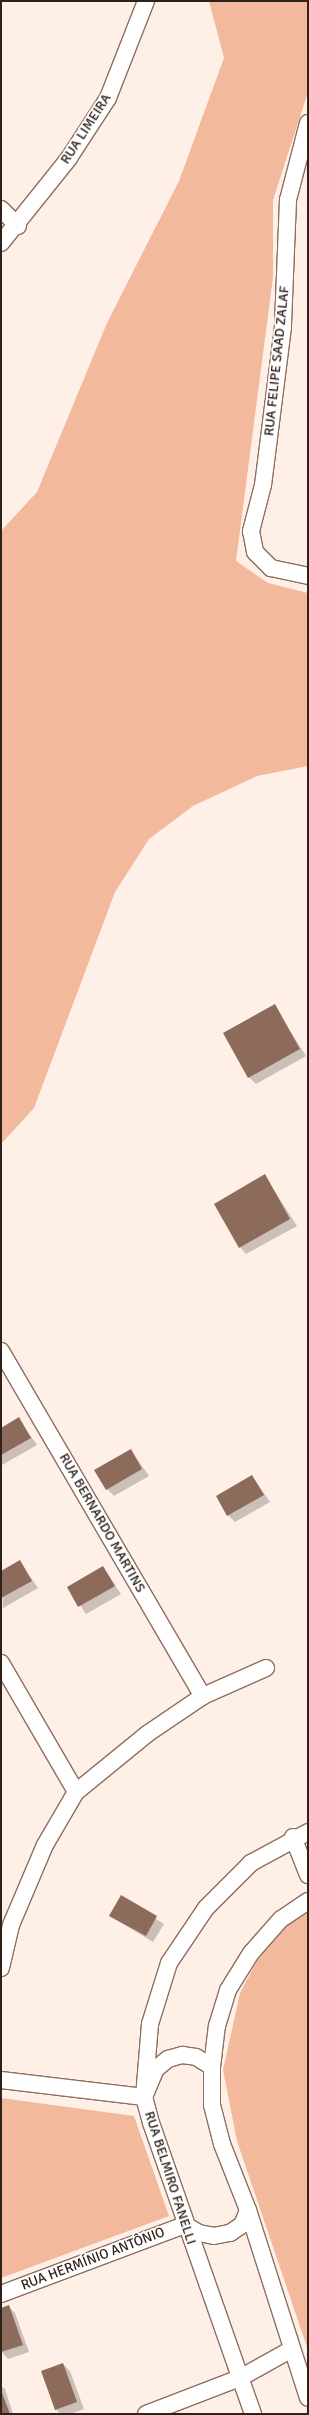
<!DOCTYPE html>
<html>
<head>
<meta charset="utf-8">
<style>
  body { margin:0 }
  #map { position:relative; width:309px; height:2415px; overflow:hidden; background:#feefe7; font-family:Signika,sans-serif }
  div>[style] { position:absolute }
  [style*='--x'] { left:calc(var(--x)*1px); top:calc(var(--y)*1px); width:calc(var(--w)*1px); rotate:calc(var(--a)*1deg) }
  .green>* { inset:0; background:#f3b99c }
  .shadow>* { inset:0; background:#0003 }
  .building>* { inset:0; background:#8c6b5b }
  .roads { filter:drop-shadow(1px 0 #8f6e5d) drop-shadow(-1px 0 #8f6e5d) drop-shadow(0 1px #8f6e5d) drop-shadow(0 -1px #8f6e5d) }
  .minor>* { height:16px; margin:-8px; padding:0 8px; transform-origin:8px; border-radius:8px; background:#fff }
  span { translate:-50% -50%; white-space:nowrap; text-align:center; line-height:1.15; -webkit-text-stroke:3.5px #fff; paint-order:stroke }
  .street-label { font-size:14px; color:#2f221b }
  .frame { position:absolute; inset:0; border:2px solid #2f221b; pointer-events:none }
</style>
</head>
<body>
<div id="map">
  <div class="green">
    <i style="clip-path:polygon(209px 1px,308px 1px,308px 92px,273px 200px,273px 277px,236px 561px,268px 583px,308px 593px,308px 766px,257px 776px,193px 806px,149px 839px,115px 892px,34px 1108px,1px 1144px,1px 531px,37px 492px,107px 323px,179px 181px,224px 58px)"></i>
    <i style="clip-path:polygon(308px 1909px,308px 2350px,237px 2141px,223px 2070px,240px 1993px,257px 1961px,286px 1925px)"></i>
    <i style="clip-path:polygon(1px 2098px,134px 2116px,169px 2216px,1px 2278px)"></i>
  </div>
  <div class="shadow">
    <i style="clip-path:polygon(274px 1006px,306px 1056px,256px 1084px,249px 1077px)"></i>
    <i style="clip-path:polygon(265px 1176px,297px 1226px,246px 1254px,240px 1247px)"></i>
    <i style="clip-path:polygon(19px 1419px,37px 1445px,2px 1465px,1px 1429px)"></i>
    <i style="clip-path:polygon(131px 1450px,149px 1476px,114px 1496px,107px 1489px)"></i>
    <i style="clip-path:polygon(252px 1476px,270px 1502px,235px 1522px,228px 1515px)"></i>
    <i style="clip-path:polygon(20px 1562px,38px 1588px,3px 1608px,1px 1573px)"></i>
    <i style="clip-path:polygon(103px 1567px,121px 1594px,86px 1614px,68px 1587px)"></i>
    <i style="clip-path:polygon(121px 1897px,164px 1924px,153px 1942px,110px 1916px)"></i>
    <i style="clip-path:polygon(8px 2306px,15px 2313px,29px 2352px,8px 2359px,1px 2351px,1px 2309px)"></i>
    <i style="clip-path:polygon(63px 2364px,70px 2371px,84px 2409px,70px 2414px,60px 2414px,56px 2409px)"></i>
    <i style="clip-path:polygon(1px 2386px,5px 2389px,13px 2414px,1px 2414px)"></i>
  </div>
  <div class="building">
    <i style="clip-path:polygon(275px 1004px,300px 1049px,248px 1078px,223px 1033px)"></i>
    <i style="clip-path:polygon(265px 1174px,290px 1219px,239px 1248px,214px 1204px)"></i>
    <i style="clip-path:polygon(19px 1417px,31px 1438px,1px 1455px,1px 1428px)"></i>
    <i style="clip-path:polygon(131px 1449px,142px 1469px,106px 1490px,94px 1470px)"></i>
    <i style="clip-path:polygon(252px 1475px,264px 1495px,227px 1516px,216px 1496px)"></i>
    <i style="clip-path:polygon(20px 1560px,32px 1581px,1px 1598px,1px 1571px)"></i>
    <i style="clip-path:polygon(103px 1566px,115px 1586px,78px 1607px,67px 1587px)"></i>
    <i style="clip-path:polygon(121px 1895px,157px 1916px,146px 1936px,109px 1916px)"></i>
    <i style="clip-path:polygon(9px 2305px,23px 2345px,1px 2352px,1px 2308px)"></i>
    <i style="clip-path:polygon(63px 2363px,77px 2402px,55px 2410px,41px 2371px)"></i>
    <i style="clip-path:polygon(1px 2390px,10px 2414px,1px 2414px)"></i>
  </div>
  <div class="roads">
    <div class="minor">
      <i style="--x:308;--y:123;--w:80;--a:104.6"></i>
      <i style="--x:288;--y:200;--w:127;--a:92.3"></i>
      <i style="--x:283;--y:327;--w:159;--a:97.2"></i>
      <i style="--x:263;--y:485;--w:48;--a:104.6"></i>
      <i style="--x:251;--y:531;--w:21;--a:79"></i>
      <i style="--x:255;--y:552;--w:23;--a:45"></i>
      <i style="--x:271;--y:568;--w:38;--a:12"></i>
      <i style="--x:1;--y:209;--w:24;--a:45"></i>
      <i style="--x:1;--y:243;--w:109;--a:-51.3"></i>
      <i style="--x:69;--y:158;--w:72;--a:-57"></i>
      <i style="--x:108;--y:98;--w:104;--a:-68.6"></i>
      <i style="--x:1;--y:1351;--w:400;--a:59.7"></i>
      <i style="--x:1;--y:1663;--w:149;--a:59.8"></i>
      <i style="--x:293;--y:1837;--w:41;--a:68.5"></i>
      <i style="--x:308;--y:1901;--w:32;--a:146"></i>
      <i style="--x:281;--y:1919;--w:45;--a:131.4"></i>
      <i style="--x:251;--y:1953;--w:44;--a:121.9"></i>
      <i style="--x:228;--y:1990;--w:37;--a:107"></i>
      <i style="--x:217;--y:2025;--w:42;--a:96.8"></i>
      <i style="--x:212;--y:2067;--w:38;--a:90"></i>
      <i style="--x:212;--y:2105;--w:40;--a:75.6"></i>
      <i style="--x:222;--y:2144;--w:71;--a:68.5"></i>
      <i style="--x:248;--y:2210;--w:197;--a:72.3"></i>
      <i style="--x:1;--y:1968;--w:44;--a:-76.9"></i>
      <i style="--x:11;--y:1925;--w:87;--a:-67"></i>
      <i style="--x:45;--y:1845;--w:61;--a:-59.7"></i>
      <i style="--x:76;--y:1792;--w:92;--a:-39.2"></i>
      <i style="--x:147;--y:1734;--w:68;--a:-34.2"></i>
      <i style="--x:203;--y:1696;--w:69;--a:-24"></i>
      <i style="--x:1;--y:2080;--w:144;--a:6.8"></i>
      <i style="--x:144;--y:2097;--w:30;--a:-67"></i>
      <i style="--x:156;--y:2069;--w:16;--a:-40"></i>
      <i style="--x:168;--y:2059;--w:15;--a:-16"></i>
      <i style="--x:182;--y:2055;--w:14;--a:8"></i>
      <i style="--x:196;--y:2057;--w:19;--a:32"></i>
      <i style="--x:1;--y:2294;--w:197;--a:-20.6"></i>
      <i style="--x:185;--y:2225;--w:16;--a:30"></i>
      <i style="--x:199;--y:2233;--w:15;--a:11"></i>
      <i style="--x:214;--y:2236;--w:16;--a:-11"></i>
      <i style="--x:230;--y:2233;--w:14;--a:-34"></i>
      <i style="--x:242;--y:2225;--w:16;--a:-68"></i>
      <i style="--x:146;--y:2414;--w:101;--a:-21"></i>
      <i style="--x:240;--y:2378;--w:57;--a:-29.2"></i>
      <i style="--x:253;--y:2414;--w:308;--a:-109.3"></i>
      <i style="--x:151;--y:2123;--w:27;--a:-105"></i>
      <i style="--x:144;--y:2097;--w:73;--a:-85.3"></i>
      <i style="--x:150;--y:2024;--w:64;--a:-72.7"></i>
      <i style="--x:169;--y:1963;--w:66;--a:-56.1"></i>
      <i style="--x:206;--y:1908;--w:64;--a:-45"></i>
      <i style="--x:251;--y:1863;--w:65;--a:-28.5"></i>
    </div>
  </div>
  <div class="street-label">
    <span style="left:86px;top:129px;rotate:-57deg">RUA LIMEIRA</span>
    <span style="left:277px;top:361px;rotate:-84deg">RUA FELIPE SAAD ZALAF</span>
    <span style="left:102px;top:1523px;rotate:60deg">RUA BERNARDO MARTINS</span>
    <span style="left:170px;top:2178px;rotate:72deg">RUA BELMIRO FANELLI</span>
    <span style="left:93px;top:2259px;rotate:-21deg">RUA HERMÍNIO ANTÔNIO</span>
  </div>
  <div class="frame"></div>
</div>
</body>
</html>
